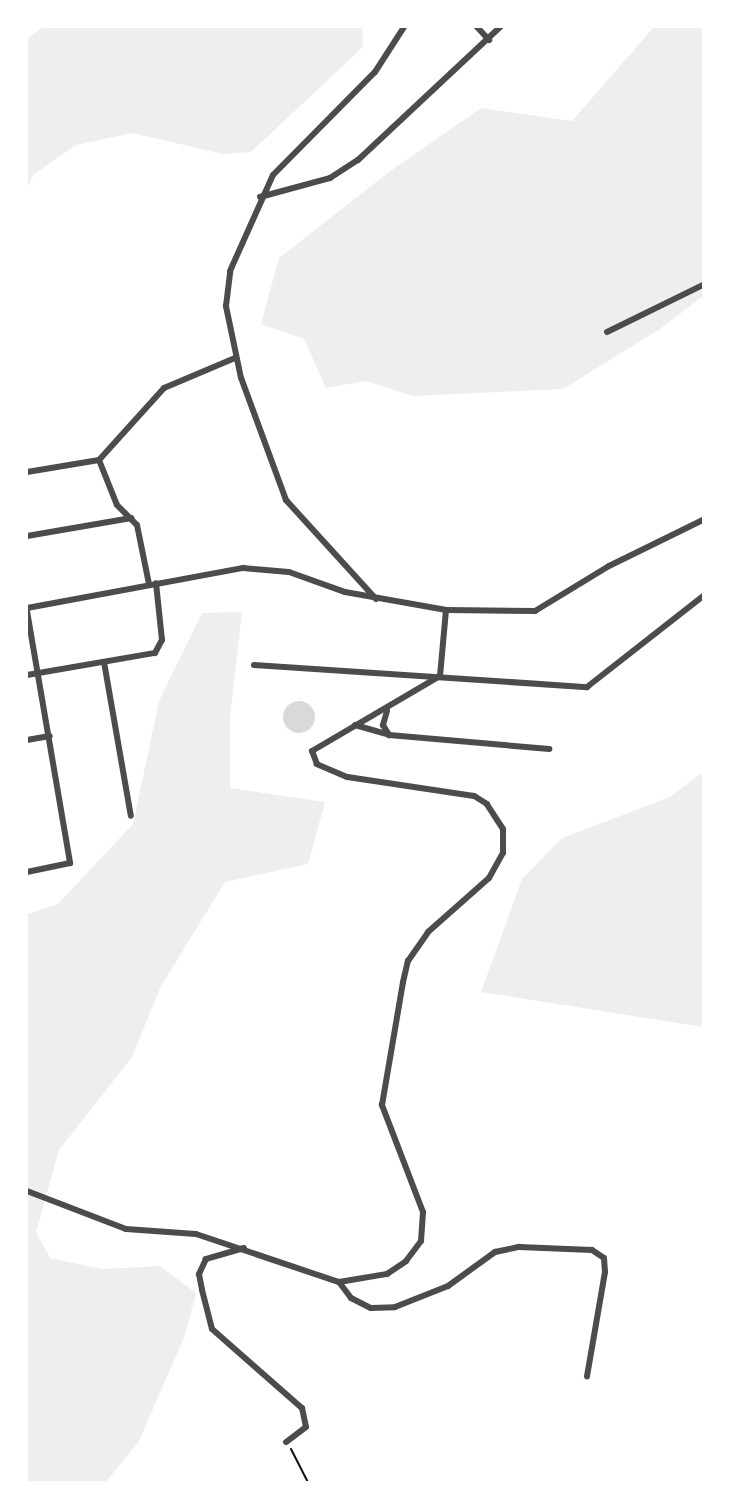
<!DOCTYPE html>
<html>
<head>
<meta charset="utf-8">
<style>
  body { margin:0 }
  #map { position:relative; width:730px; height:1509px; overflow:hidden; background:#fff; font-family:"Zilla Slab",serif }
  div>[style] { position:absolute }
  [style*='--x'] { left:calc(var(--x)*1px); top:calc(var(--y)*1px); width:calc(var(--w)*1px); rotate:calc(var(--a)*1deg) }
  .green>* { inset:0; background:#eee }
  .water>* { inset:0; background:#d9d9d9 }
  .round { border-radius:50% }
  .path>* { height:2px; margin:-1px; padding:0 1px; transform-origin:1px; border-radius:1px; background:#111 }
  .minor>* { height:6px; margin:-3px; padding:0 3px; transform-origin:3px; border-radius:3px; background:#4c4c4c }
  span { translate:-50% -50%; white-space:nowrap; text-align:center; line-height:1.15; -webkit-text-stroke:4.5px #fff; paint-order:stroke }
  .frame { position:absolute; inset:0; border:28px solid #fff; pointer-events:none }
</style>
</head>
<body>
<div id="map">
  <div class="green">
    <i style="clip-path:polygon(43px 27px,362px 27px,363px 47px,251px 152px,223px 154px,132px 133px,76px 145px,33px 175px,27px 188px,27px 39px)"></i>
    <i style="clip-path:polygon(654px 27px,703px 27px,703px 296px,660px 329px,563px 389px,413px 396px,366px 381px,326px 388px,304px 339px,261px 324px,279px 258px,389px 172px,481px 108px,572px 121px)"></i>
    <i style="clip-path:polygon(242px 612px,230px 717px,230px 788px,325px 802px,308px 864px,225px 882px,161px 986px,132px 1057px,59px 1150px,36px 1232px,50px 1258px,102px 1269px,160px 1266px,196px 1293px,185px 1335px,139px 1441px,106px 1482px,27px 1482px,27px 914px,58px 904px,133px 824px,159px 701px,202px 613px)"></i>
    <i style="clip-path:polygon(703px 772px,703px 1027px,481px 992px,522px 879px,562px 838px,670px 797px)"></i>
  </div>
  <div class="water">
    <i class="round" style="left:283px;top:701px;width:32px;height:32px"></i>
  </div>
  <div class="path">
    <i style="--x:291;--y:1449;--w:37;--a:63"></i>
  </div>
  <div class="minor">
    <i style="--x:477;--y:27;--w:18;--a:47"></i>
    <i style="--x:260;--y:197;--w:73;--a:-15.2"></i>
    <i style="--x:330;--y:178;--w:33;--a:-33"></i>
    <i style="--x:358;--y:160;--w:195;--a:-43.1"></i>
    <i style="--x:607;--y:332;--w:107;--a:-26.1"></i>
    <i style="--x:99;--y:460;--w:97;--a:-47.9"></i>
    <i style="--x:164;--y:388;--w:77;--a:-22.9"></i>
    <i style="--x:99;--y:460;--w:48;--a:68.2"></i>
    <i style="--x:117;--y:505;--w:28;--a:45"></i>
    <i style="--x:137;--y:525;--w:60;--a:78.5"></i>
    <i style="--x:27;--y:472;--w:73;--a:-9.5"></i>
    <i style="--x:27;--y:536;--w:106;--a:-9.8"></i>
    <i style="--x:376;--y:599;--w:134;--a:-132.3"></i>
    <i style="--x:286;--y:500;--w:130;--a:-110.2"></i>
    <i style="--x:241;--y:378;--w:74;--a:-101.8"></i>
    <i style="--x:226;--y:306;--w:35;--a:-83"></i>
    <i style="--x:230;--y:271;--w:105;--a:-65.9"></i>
    <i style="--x:273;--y:175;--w:145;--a:-45.3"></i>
    <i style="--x:375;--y:72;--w:54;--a:-57.2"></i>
    <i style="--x:27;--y:608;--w:220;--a:-10.5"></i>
    <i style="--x:243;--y:568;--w:46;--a:5"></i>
    <i style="--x:289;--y:572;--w:59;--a:19.7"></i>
    <i style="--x:345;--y:592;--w:103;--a:10.1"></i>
    <i style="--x:446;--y:610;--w:89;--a:0.6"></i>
    <i style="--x:535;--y:611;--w:87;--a:-31.3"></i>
    <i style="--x:609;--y:566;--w:105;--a:-26.1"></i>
    <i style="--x:27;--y:611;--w:256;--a:80.3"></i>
    <i style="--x:70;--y:863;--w:44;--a:168.2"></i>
    <i style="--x:104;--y:662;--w:156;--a:80.1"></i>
    <i style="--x:254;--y:665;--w:334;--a:3.8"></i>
    <i style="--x:587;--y:687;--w:147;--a:-38.1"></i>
    <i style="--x:27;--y:675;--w:130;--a:-9.8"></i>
    <i style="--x:155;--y:653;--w:15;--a:-62"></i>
    <i style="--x:162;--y:640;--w:57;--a:-96"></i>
    <i style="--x:440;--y:676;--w:66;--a:-84.8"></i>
    <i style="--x:387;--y:711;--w:15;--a:106"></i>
    <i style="--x:383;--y:725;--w:12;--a:59"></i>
    <i style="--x:355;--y:725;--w:35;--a:16"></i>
    <i style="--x:389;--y:735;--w:161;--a:5"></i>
    <i style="--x:27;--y:740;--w:23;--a:-10"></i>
    <i style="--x:27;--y:1191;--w:106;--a:21"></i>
    <i style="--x:126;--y:1229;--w:70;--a:4.1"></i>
    <i style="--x:196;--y:1234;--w:151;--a:18.6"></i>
    <i style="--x:339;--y:1282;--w:49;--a:-9.5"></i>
    <i style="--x:387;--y:1274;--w:23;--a:-34"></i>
    <i style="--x:406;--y:1261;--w:25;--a:-53"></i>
    <i style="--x:421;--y:1241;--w:29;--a:-86"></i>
    <i style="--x:423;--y:1212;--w:115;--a:-111"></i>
    <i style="--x:382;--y:1105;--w:125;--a:-80.3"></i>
    <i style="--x:403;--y:982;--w:22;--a:-77"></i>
    <i style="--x:408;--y:961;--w:35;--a:-55"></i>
    <i style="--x:428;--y:932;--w:81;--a:-41.5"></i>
    <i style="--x:489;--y:878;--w:29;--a:-61"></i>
    <i style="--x:503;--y:853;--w:24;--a:-90"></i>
    <i style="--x:503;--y:829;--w:30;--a:-123"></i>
    <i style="--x:487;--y:804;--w:15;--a:-148"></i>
    <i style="--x:474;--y:796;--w:128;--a:-171.5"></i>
    <i style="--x:347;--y:777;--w:33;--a:-157"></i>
    <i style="--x:317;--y:764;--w:14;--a:-111"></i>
    <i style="--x:312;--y:751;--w:148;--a:-30.4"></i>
    <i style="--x:244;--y:1248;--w:40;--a:164"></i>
    <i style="--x:206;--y:1259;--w:17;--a:115"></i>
    <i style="--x:199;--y:1274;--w:16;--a:79"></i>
    <i style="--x:202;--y:1290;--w:40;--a:75.6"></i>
    <i style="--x:212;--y:1329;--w:120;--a:41.3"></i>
    <i style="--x:302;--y:1408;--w:19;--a:78"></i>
    <i style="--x:306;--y:1427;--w:25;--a:143"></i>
    <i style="--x:339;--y:1282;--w:20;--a:53"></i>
    <i style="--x:351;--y:1298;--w:22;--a:27"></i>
    <i style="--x:371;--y:1308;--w:24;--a:-2"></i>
    <i style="--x:395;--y:1307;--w:57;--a:-21.6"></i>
    <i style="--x:448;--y:1286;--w:58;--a:-35.9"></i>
    <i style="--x:495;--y:1252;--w:25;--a:-12"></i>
    <i style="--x:519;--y:1247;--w:73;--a:2.4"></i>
    <i style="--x:592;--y:1250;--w:14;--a:34"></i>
    <i style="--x:604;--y:1258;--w:14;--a:86"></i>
    <i style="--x:605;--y:1272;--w:106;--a:99.8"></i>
  </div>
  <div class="frame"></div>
</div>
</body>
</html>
